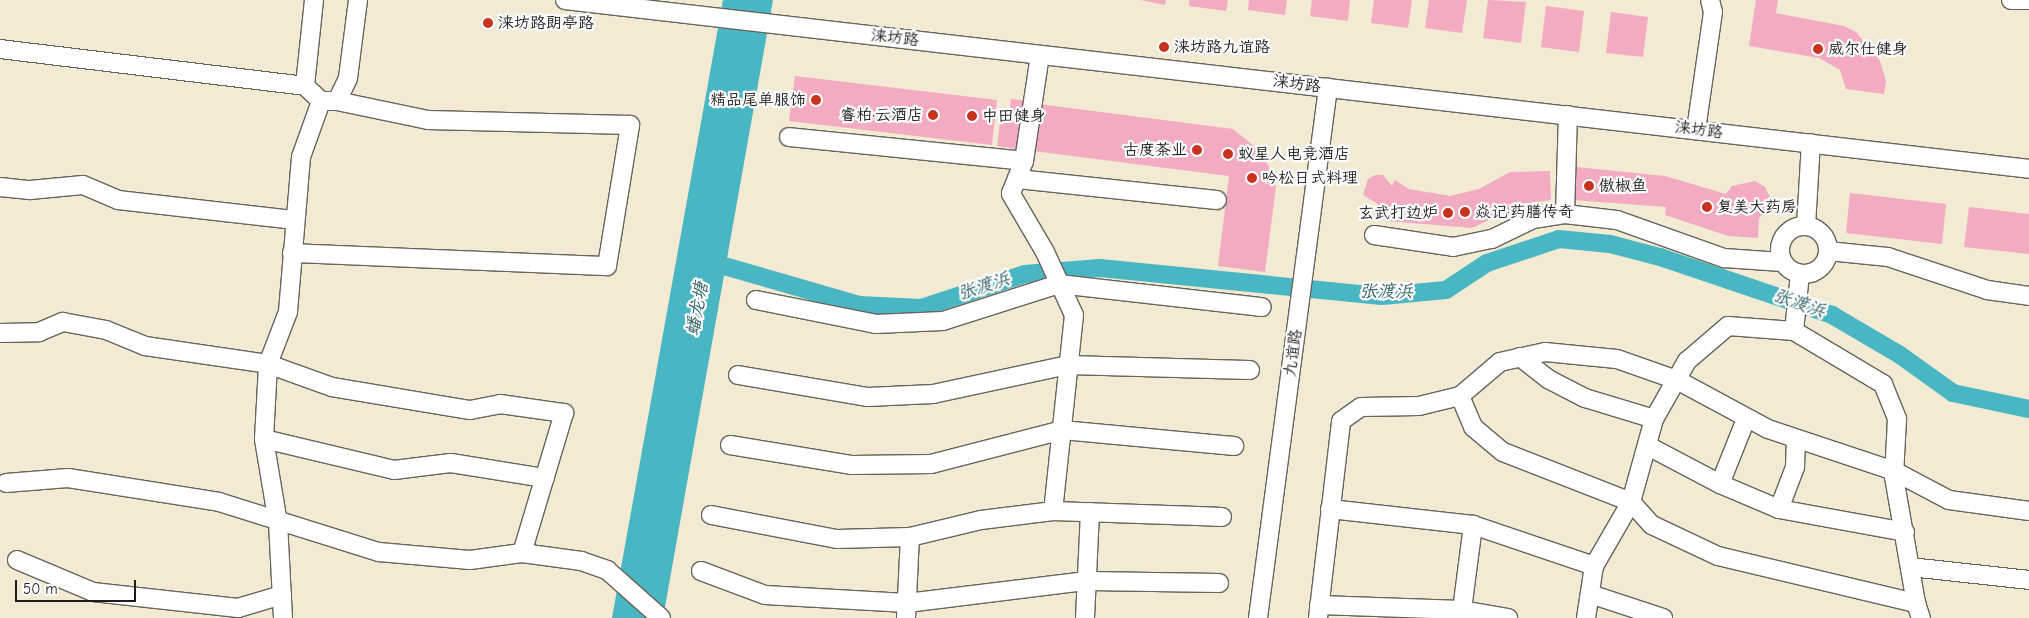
<!DOCTYPE html>
<html>
<head>
<meta charset="utf-8">
<style>
  body { margin:0 }
  #map { position:relative; width:2029px; height:618px; overflow:hidden; background:#f2ead3; font-family:"Comic Neue","LXGW WenKai TC",sans-serif }
  div>[style] { position:absolute }
  [style*='--x'] { left:calc(var(--x)*1px); top:calc(var(--y)*1px); width:calc(var(--w)*1px); rotate:calc(var(--a)*1deg) }
  .water>* { inset:0; background:#48b6c3 }
  .canal>* { height:18px; margin:-9px; padding:0 9px; transform-origin:9px; border-radius:9px; background:#48b6c3 }
  .building>* { inset:0; background:#f2abc1 }
  .roads { filter:drop-shadow(1px 0 #67645c) drop-shadow(-1px 0 #67645c) drop-shadow(0 1px #67645c) drop-shadow(0 -1px #67645c) }
  .minor>* { height:18px; margin:-9px; padding:0 9px; transform-origin:9px; border-radius:9px; background:#fff }
  .minor>.ring { margin:-9px; padding:0; box-sizing:content-box; background:none; border:18px solid #fff; border-radius:50% }
  .dots>* { width:14px; height:14px; translate:-50% -50%; box-sizing:border-box; border:2px solid #fff; border-radius:50% }
  span { translate:-50% -50%; white-space:nowrap; text-align:center; line-height:1.15; -webkit-text-stroke:4.5px #fff; paint-order:stroke }
  .poi-label { font-size:16px; color:#1c1c1c }
  .left { translate:0 -50%; text-align:left }
  .right { translate:-100% -50%; text-align:right }
  .street-label { font-size:16px; color:#1c1c1c }
  .water-label { font-size:18px; color:#306167; font-style:italic }
  .scale { position:absolute; left:15px; top:580px; width:121px; height:22px; box-sizing:border-box; border:2px solid #1c1c1c; border-top:0; padding-left:6px; font-size:15px; line-height:18px; white-space:nowrap; color:#1c1c1c; -webkit-text-stroke:4px #fff; paint-order:stroke }
</style>
</head>
<body>
<div id="map">
  <div class="water">
    <i style="clip-path:polygon(723px 0,773px 0,663px 618px,612px 618px)"></i>
  </div>
  <div class="canal">
    <i style="--x:707;--y:261;--w:158;--a:16.1"></i>
    <i style="--x:859;--y:305;--w:62;--a:2.8"></i>
    <i style="--x:921;--y:308;--w:109;--a:-18.1"></i>
    <i style="--x:1025;--y:274;--w:75;--a:-4.6"></i>
    <i style="--x:1100;--y:268;--w:283;--a:5.7"></i>
    <i style="--x:1382;--y:296;--w:64;--a:-5.4"></i>
    <i style="--x:1446;--y:290;--w:49;--a:-33.4"></i>
    <i style="--x:1487;--y:263;--w:76;--a:-18.4"></i>
    <i style="--x:1559;--y:239;--w:51;--a:5.6"></i>
    <i style="--x:1610;--y:244;--w:52;--a:14.6"></i>
    <i style="--x:1660;--y:257;--w:182;--a:18.6"></i>
    <i style="--x:1832;--y:315;--w:79;--a:30.5"></i>
    <i style="--x:1900;--y:355;--w:65;--a:35.6"></i>
    <i style="--x:1953;--y:393;--w:78;--a:11.9"></i>
  </div>
  <div class="building">
    <i style="clip-path:polygon(1140px 0,1166px 0,1165px 5px)"></i>
    <i style="clip-path:polygon(1189px 0,1228px 0,1226px 11px,1189px 6px)"></i>
    <i style="clip-path:polygon(1249px 0,1287px 0,1285px 15px,1248px 10px)"></i>
    <i style="clip-path:polygon(1312px 0,1350px 0,1348px 21px,1310px 16px)"></i>
    <i style="clip-path:polygon(1374px 0,1412px 0,1408px 28px,1371px 23px)"></i>
    <i style="clip-path:polygon(1429px 0,1467px 0,1462px 33px,1425px 28px)"></i>
    <i style="clip-path:polygon(1488px 0,1526px 2px,1521px 43px,1483px 38px)"></i>
    <i style="clip-path:polygon(1756px 0,1778px 0,1776px 13px,1844px 26px,1856px 32px,1880px 61px,1886px 81px,1884px 94px,1846px 89px,1840px 70px,1819px 58px,1749px 46px)"></i>
    <i style="clip-path:polygon(1546px 6px,1584px 11px,1579px 52px,1541px 47px)"></i>
    <i style="clip-path:polygon(1611px 12px,1648px 17px,1643px 57px,1606px 53px)"></i>
    <i style="clip-path:polygon(795px 76px,997px 100px,992px 145px,789px 121px)"></i>
    <i style="clip-path:polygon(1011px 99px,1031px 101px,1024px 150px,997px 146px,1000px 123px,1008px 123px)"></i>
    <i style="clip-path:polygon(1039px 104px,1233px 129px,1254px 146px,1268px 165px,1276px 187px,1265px 272px,1218px 266px,1229px 176px,1033px 151px)"></i>
    <i style="clip-path:polygon(1576px 167px,1665px 176px,1726px 194px,1732px 186px,1755px 181px,1765px 187px,1770px 197px,1769px 208px,1759px 218px,1758px 238px,1728px 236px,1665px 215px,1666px 207px,1573px 200px)"></i>
    <i style="clip-path:polygon(1550px 171px,1551px 200px,1523px 204px,1472px 228px,1387px 221px,1373px 212px,1378px 204px,1363px 195px,1368px 179px,1375px 175px,1383px 175px,1392px 186px,1395px 180px,1409px 189px,1450px 196px,1479px 189px,1510px 172px)"></i>
    <i style="clip-path:polygon(1850px 193px,1946px 204px,1942px 244px,1846px 233px)"></i>
    <i style="clip-path:polygon(1969px 207px,2029px 214px,2029px 254px,1964px 247px)"></i>
  </div>
  <div class="roads">
    <div class="minor">
      <i style="--x:314;--y:0;--w:86;--a:96"></i>
      <i style="--x:305;--y:86;--w:22;--a:43"></i>
      <i style="--x:321;--y:101;--w:16;--a:0"></i>
      <i style="--x:337;--y:101;--w:25;--a:-64"></i>
      <i style="--x:348;--y:78;--w:79;--a:-82.7"></i>
      <i style="--x:565;--y:0;--w:1474;--a:6.58"></i>
      <i style="--x:2011;--y:0;--w:17;--a:0"></i>
      <i style="--x:0;--y:49;--w:307;--a:6.9"></i>
      <i style="--x:1040;--y:55;--w:107;--a:98.6"></i>
      <i style="--x:1024;--y:161;--w:35;--a:112"></i>
      <i style="--x:1011;--y:194;--w:67;--a:59.6"></i>
      <i style="--x:1045;--y:252;--w:69;--a:65.3"></i>
      <i style="--x:1074;--y:315;--w:197;--a:96.1"></i>
      <i style="--x:1696;--y:130;--w:119;--a:-81.8"></i>
      <i style="--x:1713;--y:12;--w:12;--a:-104"></i>
      <i style="--x:789;--y:137;--w:236;--a:5.8"></i>
      <i style="--x:1017;--y:179;--w:201;--a:6"></i>
      <i style="--x:0;--y:187;--w:30;--a:6"></i>
      <i style="--x:30;--y:190;--w:53;--a:-5.4"></i>
      <i style="--x:83;--y:185;--w:38;--a:23"></i>
      <i style="--x:118;--y:200;--w:176;--a:6.5"></i>
      <i style="--x:1565;--y:214;--w:99;--a:-88.3"></i>
      <i style="--x:1806;--y:226;--w:83;--a:-86.6"></i>
      <i class="ring" style="left:1780px;top:226px;width:30px;height:30px"></i>
      <i style="--x:1374;--y:235;--w:80;--a:8.6"></i>
      <i style="--x:1453;--y:247;--w:40;--a:-12"></i>
      <i style="--x:1492;--y:239;--w:46;--a:-26"></i>
      <i style="--x:1533;--y:219;--w:32;--a:-9"></i>
      <i style="--x:1565;--y:214;--w:52;--a:6.6"></i>
      <i style="--x:1617;--y:220;--w:114;--a:19.6"></i>
      <i style="--x:1724;--y:258;--w:58;--a:3.9"></i>
      <i style="--x:1828;--y:251;--w:60;--a:5.7"></i>
      <i style="--x:1888;--y:257;--w:104;--a:18.4"></i>
      <i style="--x:1987;--y:290;--w:42;--a:8.1"></i>
      <i style="--x:292;--y:253;--w:315;--a:2.4"></i>
      <i style="--x:607;--y:266;--w:143;--a:-80.7"></i>
      <i style="--x:630;--y:125;--w:202;--a:-178.6"></i>
      <i style="--x:428;--y:120;--w:93;--a:-168.2"></i>
      <i style="--x:756;--y:300;--w:122;--a:11.3"></i>
      <i style="--x:876;--y:324;--w:67;--a:-2.6"></i>
      <i style="--x:943;--y:321;--w:122;--a:-17.7"></i>
      <i style="--x:1059;--y:284;--w:204;--a:6.5"></i>
      <i style="--x:1794;--y:331;--w:57;--a:-84"></i>
      <i style="--x:0;--y:333;--w:39;--a:-1"></i>
      <i style="--x:39;--y:332;--w:26;--a:-23"></i>
      <i style="--x:63;--y:322;--w:44;--a:10.5"></i>
      <i style="--x:106;--y:330;--w:42;--a:22.3"></i>
      <i style="--x:145;--y:346;--w:124;--a:8.3"></i>
      <i style="--x:268;--y:364;--w:68;--a:19.8"></i>
      <i style="--x:332;--y:387;--w:140;--a:9.5"></i>
      <i style="--x:470;--y:410;--w:31;--a:-11"></i>
      <i style="--x:500;--y:404;--w:65;--a:8"></i>
      <i style="--x:564;--y:413;--w:146;--a:106.7"></i>
      <i style="--x:1520;--y:357;--w:36;--a:38"></i>
      <i style="--x:1548;--y:379;--w:42;--a:27.2"></i>
      <i style="--x:1585;--y:398;--w:72;--a:16.9"></i>
      <i style="--x:738;--y:375;--w:132;--a:9.6"></i>
      <i style="--x:868;--y:397;--w:65;--a:-2.6"></i>
      <i style="--x:933;--y:394;--w:138;--a:-12.1"></i>
      <i style="--x:1068;--y:365;--w:182;--a:1.6"></i>
      <i style="--x:1460;--y:396;--w:34;--a:67"></i>
      <i style="--x:1473;--y:427;--w:39;--a:40"></i>
      <i style="--x:1503;--y:452;--w:137;--a:21.3"></i>
      <i style="--x:1631;--y:502;--w:31;--a:48"></i>
      <i style="--x:1652;--y:525;--w:73;--a:25.2"></i>
      <i style="--x:1718;--y:556;--w:204;--a:13.4"></i>
      <i style="--x:264;--y:439;--w:134;--a:13.4"></i>
      <i style="--x:394;--y:470;--w:57;--a:-7"></i>
      <i style="--x:451;--y:463;--w:95;--a:9.1"></i>
      <i style="--x:730;--y:445;--w:124;--a:9.3"></i>
      <i style="--x:852;--y:465;--w:79;--a:-0.7"></i>
      <i style="--x:931;--y:464;--w:135;--a:-14.5"></i>
      <i style="--x:1062;--y:430;--w:173;--a:5.3"></i>
      <i style="--x:1648;--y:446;--w:81;--a:27.8"></i>
      <i style="--x:1720;--y:484;--w:64;--a:23"></i>
      <i style="--x:1779;--y:509;--w:128;--a:10.3"></i>
      <i style="--x:6;--y:483;--w:62;--a:-4.6"></i>
      <i style="--x:68;--y:478;--w:153;--a:9"></i>
      <i style="--x:219;--y:502;--w:168;--a:17.4"></i>
      <i style="--x:379;--y:552;--w:91;--a:5"></i>
      <i style="--x:470;--y:560;--w:52;--a:-7.7"></i>
      <i style="--x:522;--y:553;--w:60;--a:7.7"></i>
      <i style="--x:581;--y:561;--w:28;--a:19"></i>
      <i style="--x:607;--y:570;--w:72;--a:41.6"></i>
      <i style="--x:1720;--y:484;--w:70;--a:-68.2"></i>
      <i style="--x:1330;--y:509;--w:144;--a:6.4"></i>
      <i style="--x:1473;--y:525;--w:128;--a:18.7"></i>
      <i style="--x:1779;--y:509;--w:45;--a:-69.1"></i>
      <i style="--x:1795;--y:467;--w:28;--a:-88"></i>
      <i style="--x:711;--y:515;--w:128;--a:10.8"></i>
      <i style="--x:837;--y:539;--w:73;--a:-1.6"></i>
      <i style="--x:910;--y:537;--w:73;--a:-13.5"></i>
      <i style="--x:981;--y:520;--w:73;--a:-7.1"></i>
      <i style="--x:1053;--y:511;--w:169;--a:2"></i>
      <i style="--x:17;--y:560;--w:82;--a:22.8"></i>
      <i style="--x:93;--y:592;--w:146;--a:6.3"></i>
      <i style="--x:238;--y:608;--w:46;--a:-16.5"></i>
      <i style="--x:1910;--y:567;--w:120;--a:6.2"></i>
      <i style="--x:701;--y:571;--w:68;--a:20.6"></i>
      <i style="--x:765;--y:595;--w:142;--a:3.2"></i>
      <i style="--x:907;--y:603;--w:181;--a:-7"></i>
      <i style="--x:1087;--y:581;--w:132;--a:0.9"></i>
      <i style="--x:1590;--y:594;--w:77;--a:18.2"></i>
      <i style="--x:1319;--y:605;--w:143;--a:2"></i>
      <i style="--x:1462;--y:610;--w:47;--a:9.9"></i>
      <i style="--x:1462;--y:610;--w:86;--a:-82.6"></i>
      <i style="--x:283;--y:618;--w:95;--a:-93"></i>
      <i style="--x:278;--y:523;--w:85;--a:-99.5"></i>
      <i style="--x:264;--y:439;--w:75;--a:-86.9"></i>
      <i style="--x:268;--y:364;--w:56;--a:-69"></i>
      <i style="--x:288;--y:312;--w:156;--a:-85.2"></i>
      <i style="--x:301;--y:157;--w:59;--a:-70.3"></i>
      <i style="--x:906;--y:618;--w:81;--a:-87.2"></i>
      <i style="--x:1085;--y:618;--w:106;--a:-87.3"></i>
      <i style="--x:1258;--y:618;--w:535;--a:-82.48"></i>
      <i style="--x:1318;--y:618;--w:198;--a:-83.3"></i>
      <i style="--x:1341;--y:421;--w:24;--a:-35"></i>
      <i style="--x:1361;--y:407;--w:58;--a:-1"></i>
      <i style="--x:1419;--y:406;--w:42;--a:-13.7"></i>
      <i style="--x:1460;--y:396;--w:52;--a:-40.4"></i>
      <i style="--x:1500;--y:362;--w:46;--a:-12.5"></i>
      <i style="--x:1545;--y:352;--w:72;--a:5.6"></i>
      <i style="--x:1617;--y:359;--w:64;--a:19.3"></i>
      <i style="--x:1677;--y:380;--w:103;--a:28.3"></i>
      <i style="--x:1768;--y:429;--w:133;--a:18.4"></i>
      <i style="--x:1894;--y:471;--w:62;--a:27.8"></i>
      <i style="--x:1949;--y:500;--w:81;--a:7.8"></i>
      <i style="--x:1586;--y:618;--w:53;--a:-81.3"></i>
      <i style="--x:1594;--y:566;--w:74;--a:-60"></i>
      <i style="--x:1631;--y:502;--w:86;--a:-74.5"></i>
      <i style="--x:1654;--y:419;--w:67;--a:-60.4"></i>
      <i style="--x:1687;--y:361;--w:54;--a:-40.5"></i>
      <i style="--x:1728;--y:326;--w:66;--a:4.3"></i>
      <i style="--x:1794;--y:331;--w:104;--a:30.8"></i>
      <i style="--x:1883;--y:384;--w:38;--a:68"></i>
      <i style="--x:1897;--y:419;--w:58;--a:93"></i>
      <i style="--x:1894;--y:477;--w:128;--a:80.1"></i>
      <i style="--x:1916;--y:603;--w:16;--a:72"></i>
    </div>
  </div>
  <div class="dots">
    <i style="left:488px;top:23px;background:#c8321e"></i>
    <i style="left:1164px;top:47px;background:#c8321e"></i>
    <i style="left:1818px;top:49px;background:#c8321e"></i>
    <i style="left:816px;top:100px;background:#c8321e"></i>
    <i style="left:933px;top:115px;background:#c8321e"></i>
    <i style="left:972px;top:116px;background:#c8321e"></i>
    <i style="left:1197px;top:150px;background:#c8321e"></i>
    <i style="left:1228px;top:154px;background:#c8321e"></i>
    <i style="left:1252px;top:178px;background:#c8321e"></i>
    <i style="left:1589px;top:186px;background:#c8321e"></i>
    <i style="left:1707px;top:207px;background:#c8321e"></i>
    <i style="left:1465px;top:212px;background:#c8321e"></i>
    <i style="left:1448px;top:213px;background:#c8321e"></i>
  </div>
  <div class="poi-label">
    <span class="left" style="left:498px;top:23px">涞坊路朗亭路</span>
    <span class="left" style="left:1174px;top:47px">涞坊路九谊路</span>
    <span class="left" style="left:1828px;top:49px">威尔仕健身</span>
    <span class="right" style="left:806px;top:100px">精品尾单服饰</span>
    <span class="right" style="left:923px;top:115px">睿柏·云酒店</span>
    <span class="left" style="left:982px;top:116px">中田健身</span>
    <span class="right" style="left:1187px;top:150px">古度茶业</span>
    <span class="left" style="left:1238px;top:154px">蚁星人电竞酒店</span>
    <span class="left" style="left:1262px;top:178px">吟松日式料理</span>
    <span class="left" style="left:1599px;top:186px">傲椒鱼</span>
    <span class="left" style="left:1717px;top:207px">复美大药房</span>
    <span class="left" style="left:1475px;top:212px">焱记·药膳传奇</span>
    <span class="right" style="left:1438px;top:213px">玄武打边炉</span>
  </div>
  <div class="street-label">
    <span style="left:895px;top:38px;rotate:6deg">涞坊路</span>
    <span style="left:1297px;top:84px;rotate:7deg">涞坊路</span>
    <span style="left:1699px;top:130px;rotate:7deg">涞坊路</span>
    <span style="left:1293px;top:353px;rotate:-82deg">九谊路</span>
  </div>
  <div class="water-label">
    <span style="left:984px;top:287px;rotate:-18deg">张渡浜</span>
    <span style="left:1386px;top:292px">张渡浜</span>
    <span style="left:1799px;top:304px;rotate:19deg">张渡浜</span>
    <span style="left:698px;top:309px;rotate:-79deg">蟠龙塘</span>
  </div>
  <div class="scale">50 m</div>
</div>
</body>
</html>
